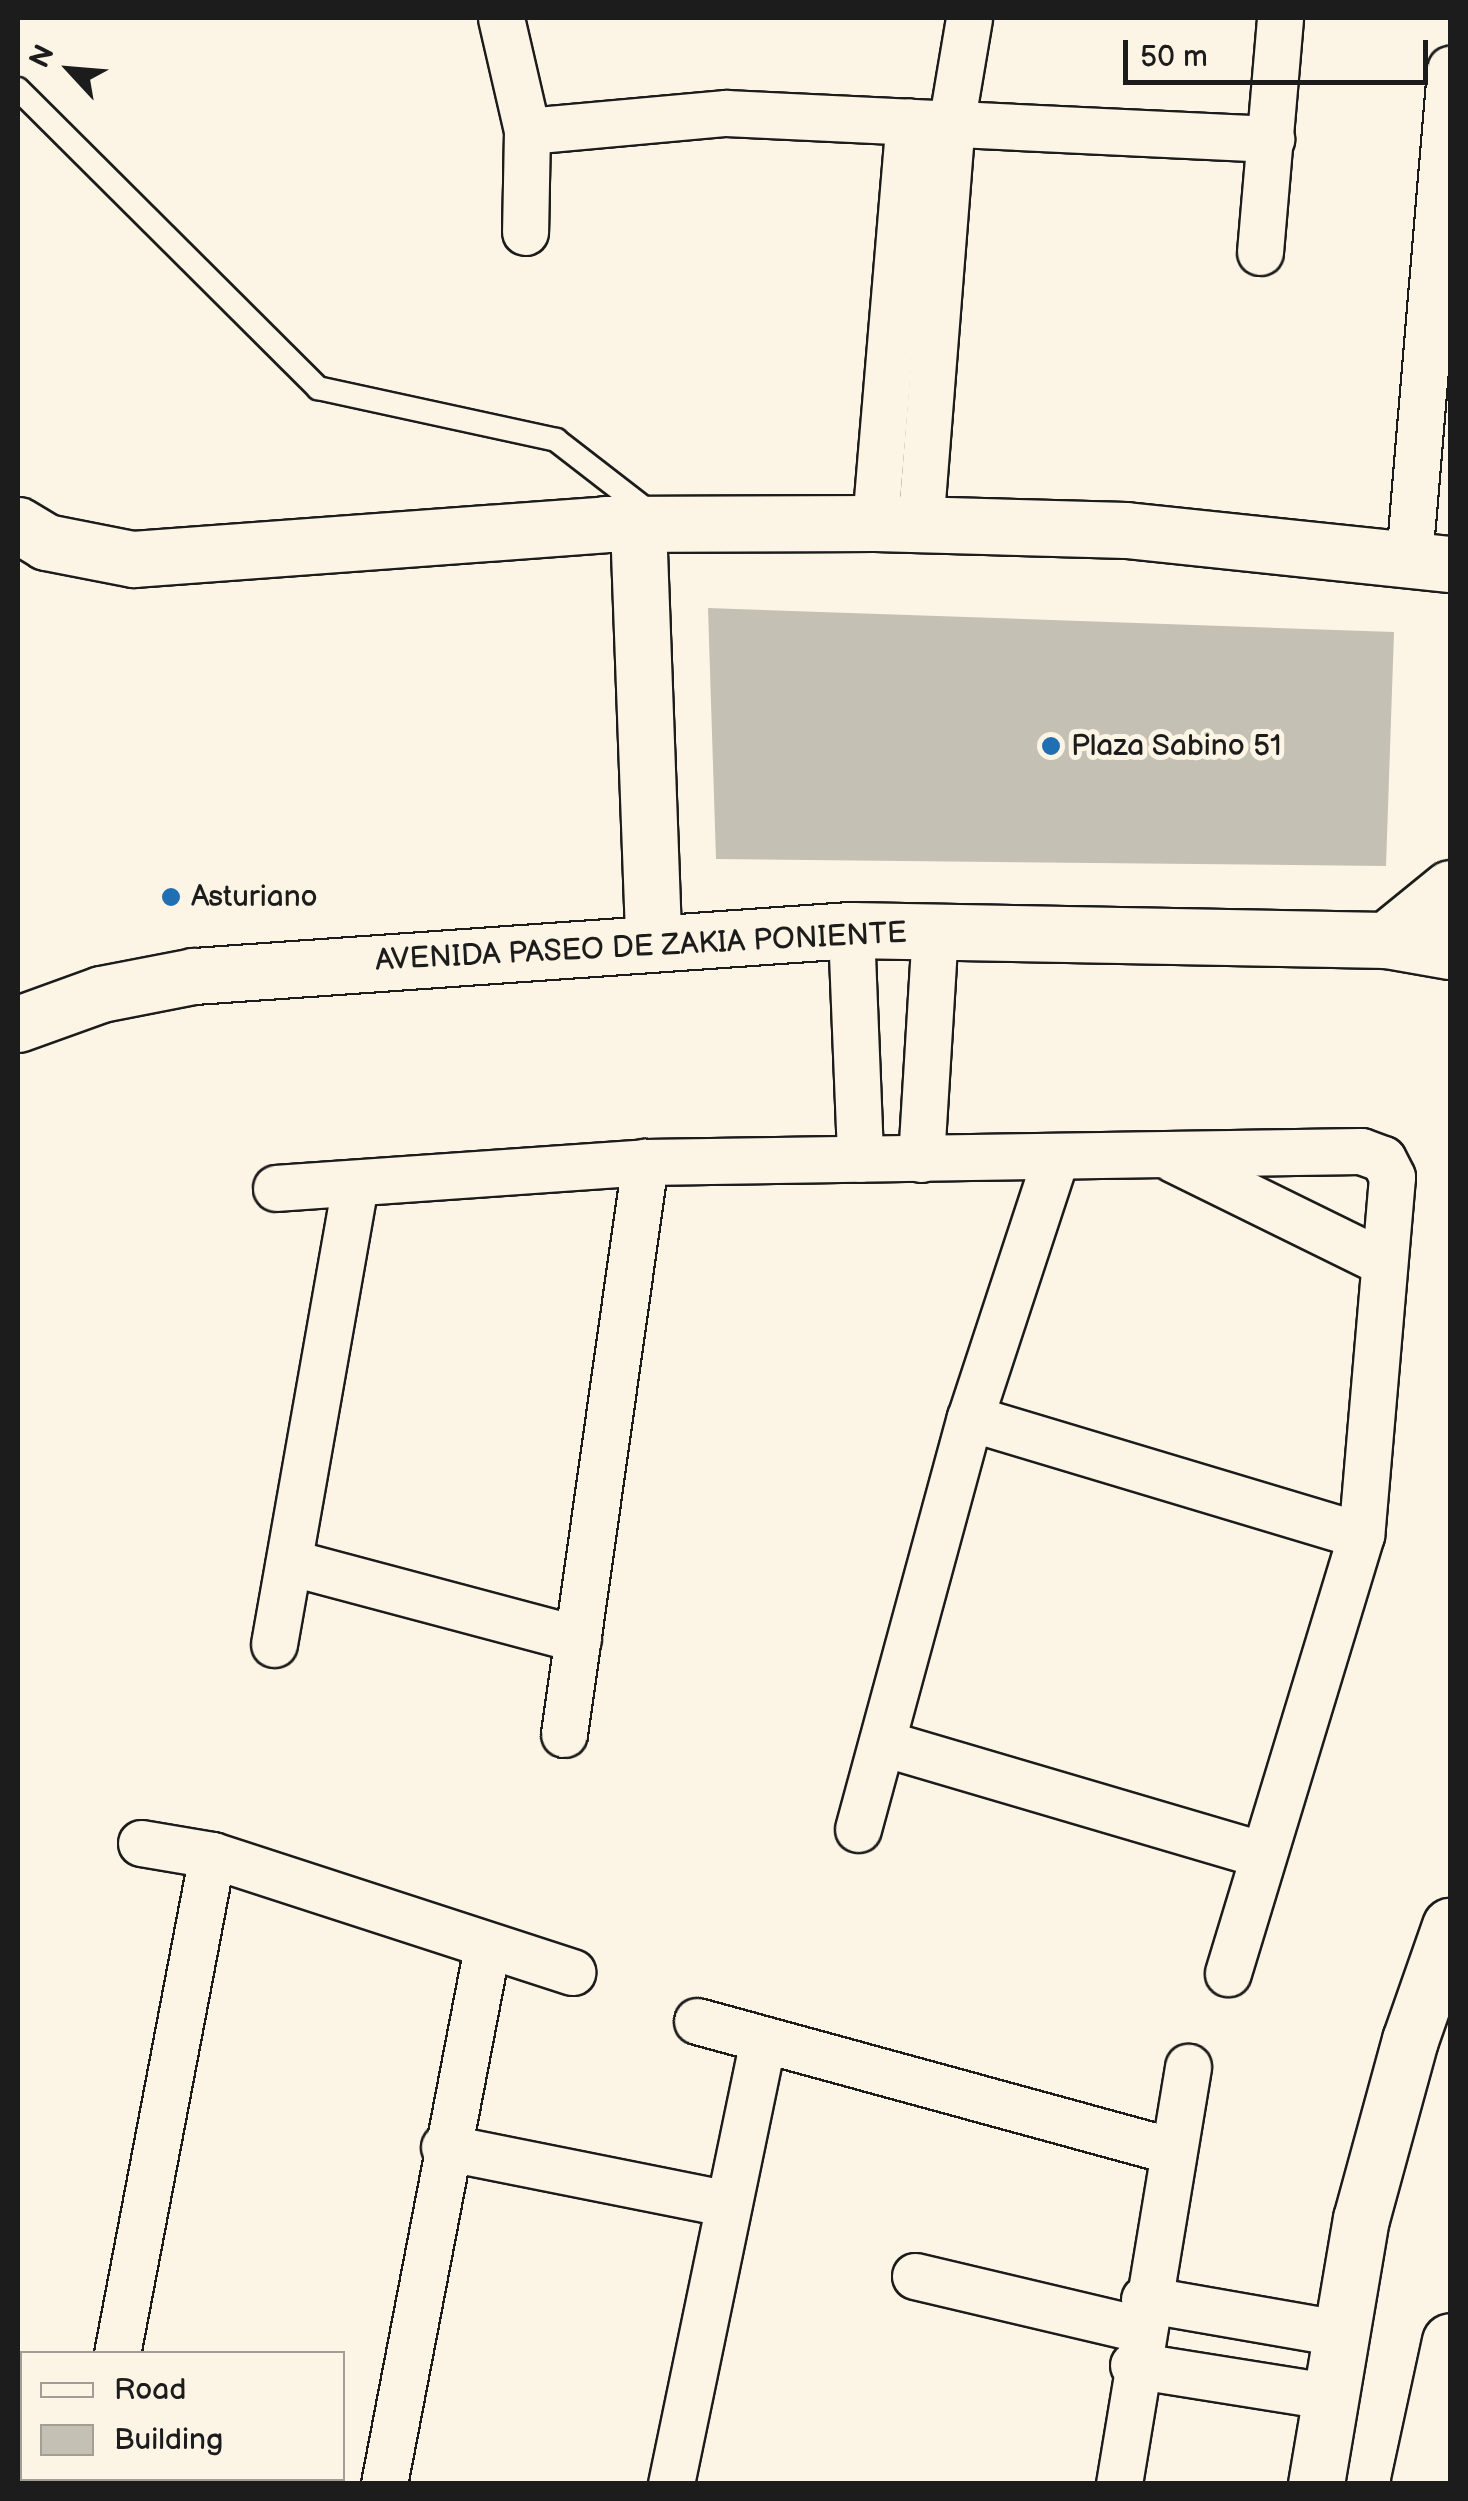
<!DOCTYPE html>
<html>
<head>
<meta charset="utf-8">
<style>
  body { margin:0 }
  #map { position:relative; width:1468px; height:2501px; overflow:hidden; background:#fcf5e5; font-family:"Balsamiq Sans",sans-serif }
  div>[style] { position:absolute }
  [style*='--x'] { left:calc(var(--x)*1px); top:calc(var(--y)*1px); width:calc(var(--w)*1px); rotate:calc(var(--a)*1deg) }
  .building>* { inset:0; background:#c4c0b3 }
  .roads { filter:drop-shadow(2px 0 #1c1c1c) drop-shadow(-2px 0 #1c1c1c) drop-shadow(0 2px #1c1c1c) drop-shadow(0 -2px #1c1c1c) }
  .lane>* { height:22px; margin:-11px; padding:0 11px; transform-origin:11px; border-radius:11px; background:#fcf5e5 }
  .street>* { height:45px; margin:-22.5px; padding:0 22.5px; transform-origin:22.5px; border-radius:22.5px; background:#fcf5e5 }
  .secondary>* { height:55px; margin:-27.5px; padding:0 27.5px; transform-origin:27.5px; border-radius:27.5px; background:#fcf5e5 }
  .dots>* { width:28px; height:28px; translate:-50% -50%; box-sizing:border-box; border:5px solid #fcf5e5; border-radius:50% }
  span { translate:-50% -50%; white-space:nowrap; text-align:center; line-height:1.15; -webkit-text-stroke:10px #fcf5e5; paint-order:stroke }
  .poi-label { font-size:30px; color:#1c1c1c }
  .left { translate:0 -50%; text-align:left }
  .street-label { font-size:30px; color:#1c1c1c }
  .frame { position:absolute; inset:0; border:20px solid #1c1c1c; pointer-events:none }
  .legend { position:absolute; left:20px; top:2351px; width:325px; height:130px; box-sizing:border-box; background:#fcf5e5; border:2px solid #a29e95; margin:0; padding:12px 18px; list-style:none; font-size:30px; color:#1c1c1c }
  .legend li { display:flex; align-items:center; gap:20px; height:50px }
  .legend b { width:50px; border:2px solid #a29e95 }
  .north { position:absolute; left:20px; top:20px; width:100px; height:100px; -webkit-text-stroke:8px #fcf5e5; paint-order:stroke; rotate:296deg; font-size:28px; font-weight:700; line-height:40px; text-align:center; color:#1c1c1c }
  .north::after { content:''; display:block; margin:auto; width:35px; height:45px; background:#1c1c1c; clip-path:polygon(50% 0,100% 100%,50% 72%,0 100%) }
  .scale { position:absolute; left:1123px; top:40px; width:305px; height:45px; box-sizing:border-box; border:5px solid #1c1c1c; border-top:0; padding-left:12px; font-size:30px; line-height:35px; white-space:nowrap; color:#1c1c1c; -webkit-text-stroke:8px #fcf5e5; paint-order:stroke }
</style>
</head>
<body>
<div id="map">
  <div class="building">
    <i style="clip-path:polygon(708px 608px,1394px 632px,1386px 866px,716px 859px)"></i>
  </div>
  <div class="roads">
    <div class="lane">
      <i style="--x:18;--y:89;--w:424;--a:44.9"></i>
      <i style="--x:318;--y:388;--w:244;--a:12.3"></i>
      <i style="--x:556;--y:440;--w:123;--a:37.7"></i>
    </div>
    <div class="street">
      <i style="--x:501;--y:18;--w:116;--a:77"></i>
      <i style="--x:527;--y:131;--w:101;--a:91.1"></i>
      <i style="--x:527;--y:131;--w:200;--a:-5.2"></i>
      <i style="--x:726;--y:113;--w:546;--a:2.73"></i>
      <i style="--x:1260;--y:252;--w:235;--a:-85.1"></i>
      <i style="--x:875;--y:523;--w:403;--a:-85.2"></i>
      <i style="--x:920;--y:527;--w:409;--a:-85.5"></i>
      <i style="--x:952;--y:119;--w:102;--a:-80.4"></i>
      <i style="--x:1409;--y:559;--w:492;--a:-85.2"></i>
      <i style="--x:851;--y:930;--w:229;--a:87.7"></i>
      <i style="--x:921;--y:1159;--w:227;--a:-86.5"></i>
      <i style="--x:1173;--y:1159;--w:233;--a:26.2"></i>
      <i style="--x:276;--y:1188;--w:370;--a:-4"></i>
      <i style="--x:645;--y:1162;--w:716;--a:-0.88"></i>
      <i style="--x:1361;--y:1151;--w:23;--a:20"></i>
      <i style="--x:1383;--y:1159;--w:20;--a:63"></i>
      <i style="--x:1392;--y:1177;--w:359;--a:94.9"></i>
      <i style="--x:1361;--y:1535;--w:458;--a:106.9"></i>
      <i style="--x:970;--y:1418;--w:408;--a:16.7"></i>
      <i style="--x:289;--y:1562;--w:299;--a:14.9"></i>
      <i style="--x:274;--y:1644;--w:466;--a:-80"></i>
      <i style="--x:564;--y:1734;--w:578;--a:-81.94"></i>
      <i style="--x:883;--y:1743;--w:393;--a:16.4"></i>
      <i style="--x:858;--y:1829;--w:426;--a:-74.8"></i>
      <i style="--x:970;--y:1418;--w:275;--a:-71.8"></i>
      <i style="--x:141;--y:1843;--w:72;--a:9.6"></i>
      <i style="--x:212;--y:1855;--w:379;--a:18"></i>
      <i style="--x:697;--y:2021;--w:492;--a:15.3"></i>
      <i style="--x:444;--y:2147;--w:290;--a:11.3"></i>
      <i style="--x:915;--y:2276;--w:230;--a:13.3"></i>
      <i style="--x:1144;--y:2299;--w:197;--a:9.9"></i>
      <i style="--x:117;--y:2354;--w:508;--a:-79.22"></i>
      <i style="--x:1133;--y:2365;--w:195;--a:9.1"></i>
      <i style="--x:122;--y:2478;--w:42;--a:8.1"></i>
      <i style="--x:384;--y:2484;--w:547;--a:-79.14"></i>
      <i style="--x:671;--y:2484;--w:454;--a:-78.3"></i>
      <i style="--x:1119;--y:2484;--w:423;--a:-80.6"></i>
    </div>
    <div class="secondary">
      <i style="--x:638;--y:524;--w:418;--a:87.9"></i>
      <i style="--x:18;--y:525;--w:33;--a:31"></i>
      <i style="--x:46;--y:542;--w:89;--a:11.1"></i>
      <i style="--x:133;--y:559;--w:473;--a:-4.2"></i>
      <i style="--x:605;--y:524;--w:270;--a:-0.2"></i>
      <i style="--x:875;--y:523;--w:251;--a:1.6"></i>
      <i style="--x:1126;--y:530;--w:326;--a:6"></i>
      <i style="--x:1386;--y:940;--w:82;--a:-39.1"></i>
      <i style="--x:18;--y:1024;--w:88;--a:-19.9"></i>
      <i style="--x:101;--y:994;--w:95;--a:-11"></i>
      <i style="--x:194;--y:976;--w:659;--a:-4.01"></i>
      <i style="--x:851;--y:930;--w:535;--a:1.07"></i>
      <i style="--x:1386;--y:940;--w:65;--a:9.8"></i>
      <i style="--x:1316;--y:2484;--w:269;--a:-80.4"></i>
      <i style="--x:1361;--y:2219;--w:186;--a:-74.7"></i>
      <i style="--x:1410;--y:2040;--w:121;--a:-70.7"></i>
      <i style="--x:1419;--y:2484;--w:146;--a:-77.8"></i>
    </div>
  </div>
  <div class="dots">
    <i style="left:1051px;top:746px;background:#1f6fb2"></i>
    <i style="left:171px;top:897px;background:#1f6fb2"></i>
  </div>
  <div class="poi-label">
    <span class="left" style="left:1071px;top:746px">Plaza Sabino 51</span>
    <span class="left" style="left:191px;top:897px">Asturiano</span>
  </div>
  <div class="street-label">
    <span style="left:641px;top:947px;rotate:-3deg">AVENIDA PASEO DE ZAKIA PONIENTE</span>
  </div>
  <div class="frame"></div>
  <ul class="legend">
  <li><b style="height:12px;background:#fcf5e5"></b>Road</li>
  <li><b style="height:28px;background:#c4c0b3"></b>Building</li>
  </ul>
  <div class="north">N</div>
  <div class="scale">50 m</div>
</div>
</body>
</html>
